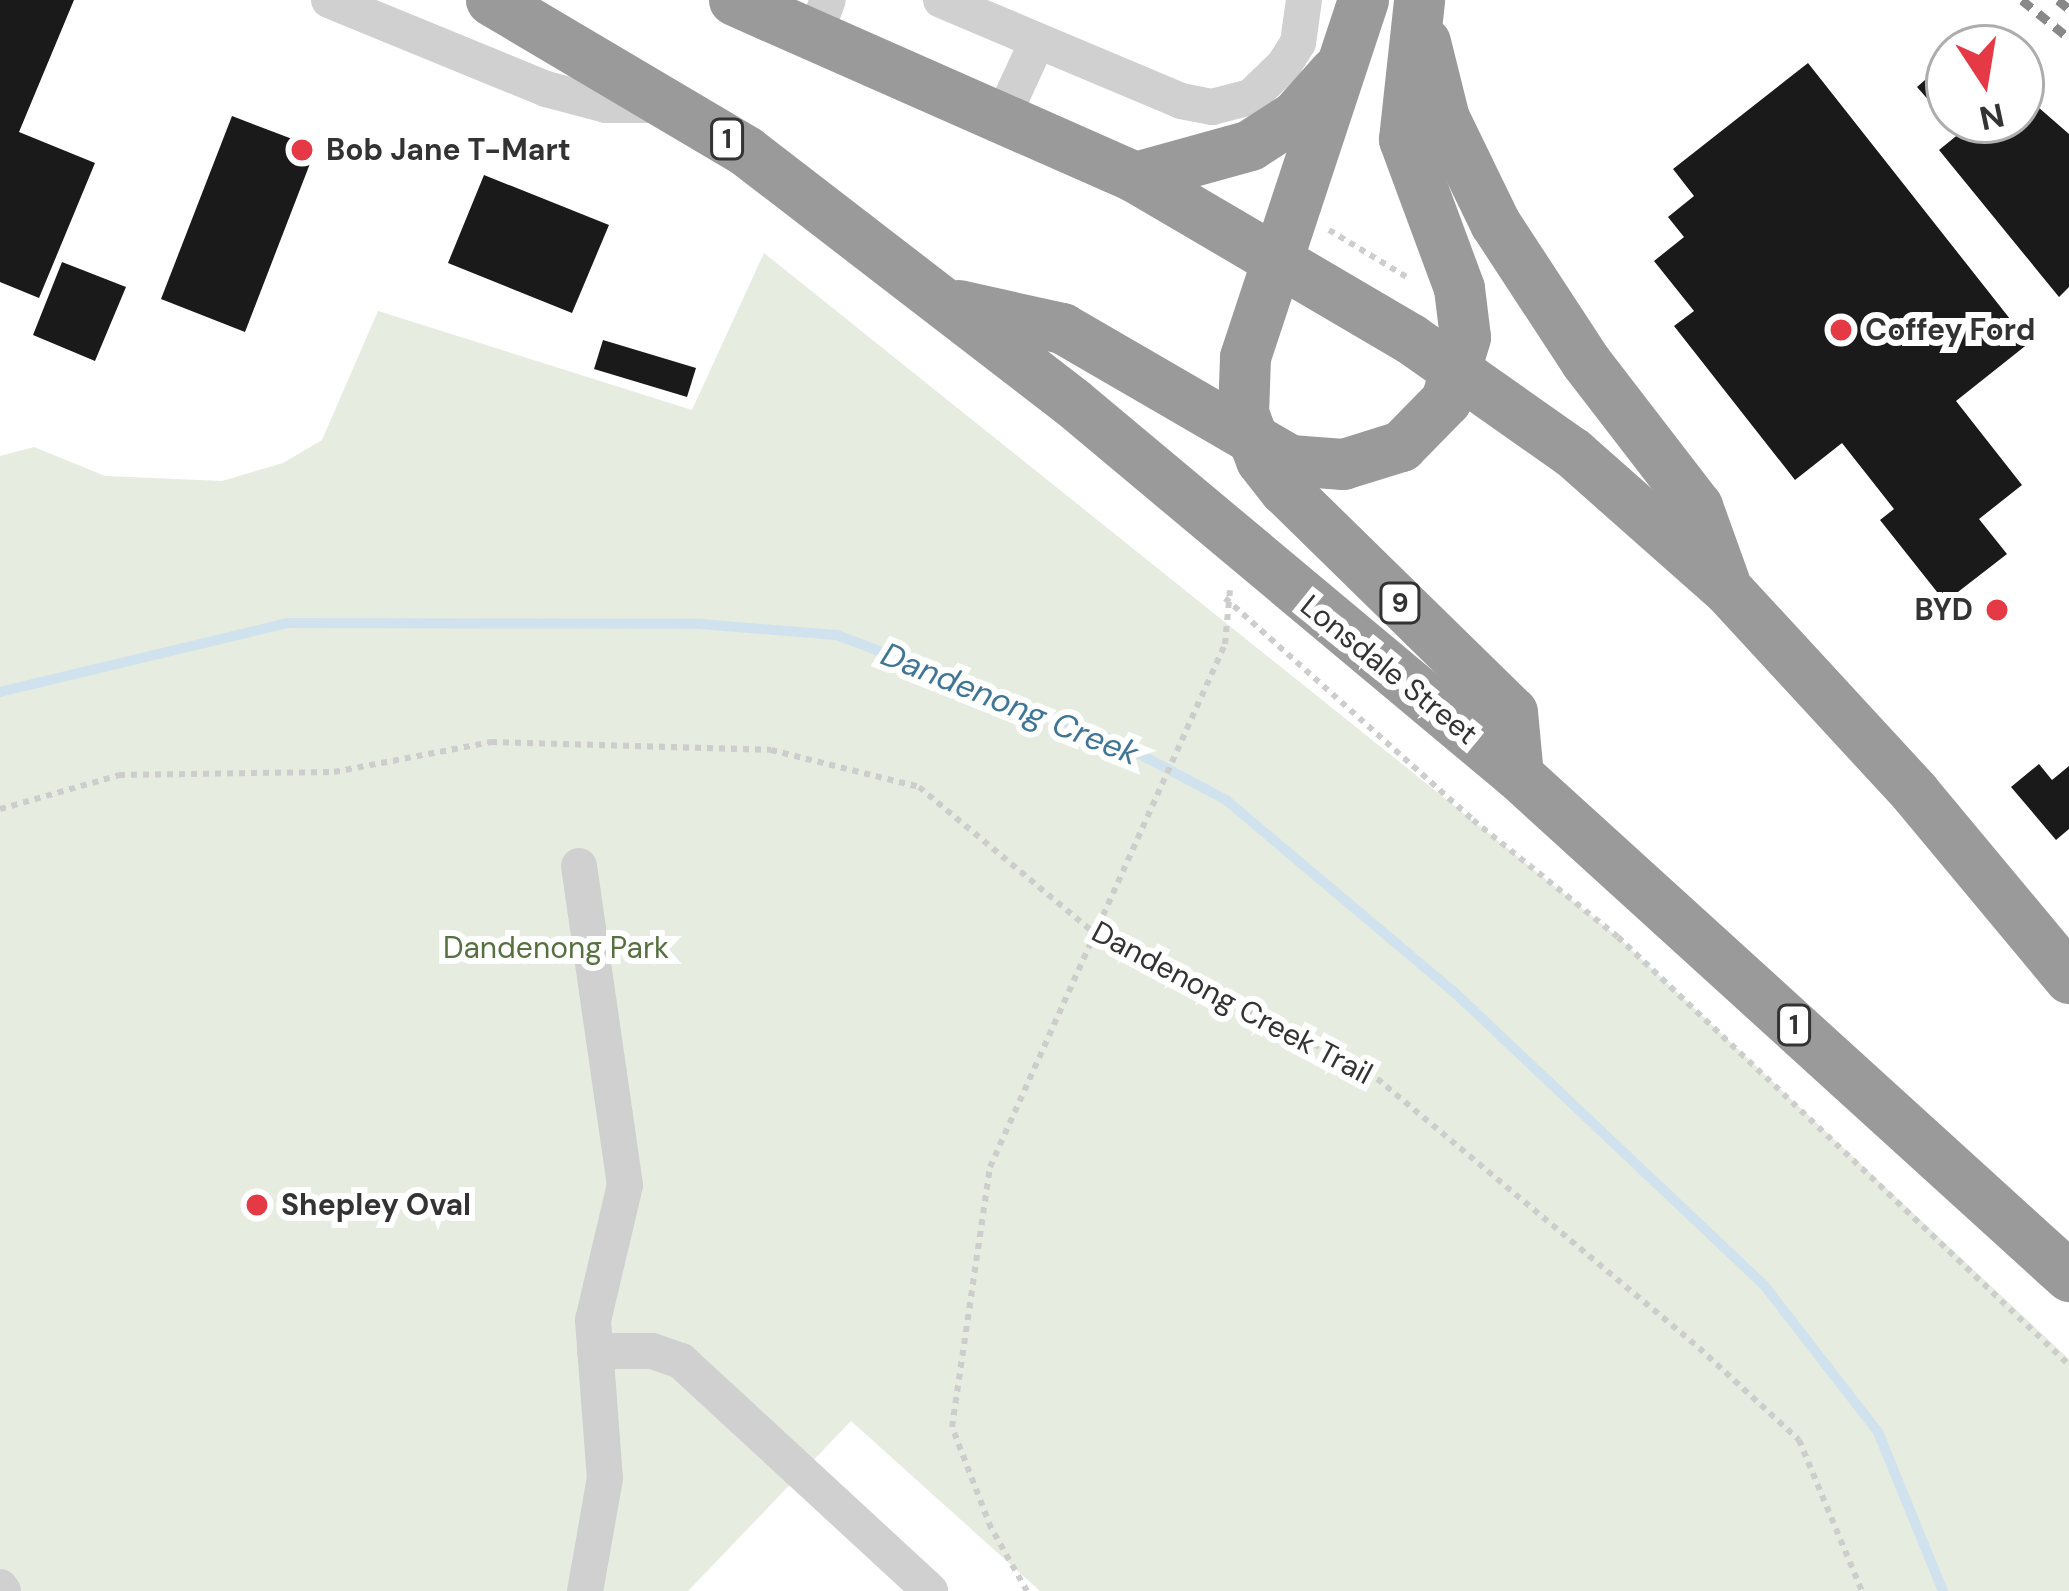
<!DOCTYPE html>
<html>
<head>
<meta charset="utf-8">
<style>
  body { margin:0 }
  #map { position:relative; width:2069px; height:1591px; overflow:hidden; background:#fff; font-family:"DM Sans",sans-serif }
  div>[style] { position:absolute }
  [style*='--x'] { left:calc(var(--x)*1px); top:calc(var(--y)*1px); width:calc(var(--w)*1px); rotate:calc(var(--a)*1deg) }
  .green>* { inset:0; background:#e6ecdf }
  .stream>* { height:10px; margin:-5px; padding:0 5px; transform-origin:5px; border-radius:5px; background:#cfe2ee }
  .building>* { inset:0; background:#1a1a1a }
  .path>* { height:6px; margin-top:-3px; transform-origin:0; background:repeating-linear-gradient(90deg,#cdcdcd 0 6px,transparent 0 12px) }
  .minor>* { height:36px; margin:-18px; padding:0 18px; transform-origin:18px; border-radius:18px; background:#d0d0d0 }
  .highway>* { height:51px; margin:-25.5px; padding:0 25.5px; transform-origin:25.5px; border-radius:25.5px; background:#9a9a9a }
  .rail>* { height:9px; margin-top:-4.5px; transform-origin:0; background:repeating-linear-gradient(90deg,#888 0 12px,transparent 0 21px) }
  .dots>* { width:33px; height:33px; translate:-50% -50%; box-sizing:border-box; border:6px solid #fff; border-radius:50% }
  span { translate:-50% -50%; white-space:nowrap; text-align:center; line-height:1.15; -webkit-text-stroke:12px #fff; paint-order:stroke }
  .shield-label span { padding:3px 9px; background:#fff; border:3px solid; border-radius:9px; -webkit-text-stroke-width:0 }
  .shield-label { font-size:27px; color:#333; font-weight:700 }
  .poi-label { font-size:30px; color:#333; font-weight:700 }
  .left { translate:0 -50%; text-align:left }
  .right { translate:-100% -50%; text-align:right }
  .street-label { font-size:30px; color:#333 }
  .park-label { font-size:30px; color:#56703f }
  .water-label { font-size:33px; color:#3f7597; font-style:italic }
  .north { position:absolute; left:1925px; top:24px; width:120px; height:120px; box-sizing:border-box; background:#fff; border:3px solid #adadad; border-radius:50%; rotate:168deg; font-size:33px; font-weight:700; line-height:48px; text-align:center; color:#333 }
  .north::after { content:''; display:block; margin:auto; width:42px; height:54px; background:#e63946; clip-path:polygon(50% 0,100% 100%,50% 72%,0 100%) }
</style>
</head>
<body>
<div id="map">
  <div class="green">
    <i style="clip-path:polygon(764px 253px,1618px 937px,2069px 1359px,2069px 1591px,1040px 1591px,851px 1421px,688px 1591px,0 1591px,0 456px,34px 447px,105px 476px,222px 481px,283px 463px,322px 440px,378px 311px,692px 410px)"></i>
  </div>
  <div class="stream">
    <i style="--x:0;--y:692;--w:295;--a:-13.5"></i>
    <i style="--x:287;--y:623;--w:413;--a:0.1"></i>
    <i style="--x:700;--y:624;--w:137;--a:4.6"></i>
    <i style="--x:837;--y:635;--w:293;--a:20.8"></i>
    <i style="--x:1111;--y:739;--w:130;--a:27.9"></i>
    <i style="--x:1226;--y:800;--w:297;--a:40.1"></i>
    <i style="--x:1453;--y:991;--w:428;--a:43.4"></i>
    <i style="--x:1764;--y:1285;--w:186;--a:52.2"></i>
    <i style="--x:1878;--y:1432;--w:172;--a:67.8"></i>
  </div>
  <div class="building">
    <i style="clip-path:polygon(0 0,74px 0,19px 132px,95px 163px,39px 298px,0 282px)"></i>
    <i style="clip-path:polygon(1949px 59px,1949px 120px,1966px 120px,1955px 130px,1917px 87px)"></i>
    <i style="clip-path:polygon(1808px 63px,2029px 343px,1956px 401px,2022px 485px,1979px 519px,2007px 554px,1945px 602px,1880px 520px,1894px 509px,1842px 443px,1795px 480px,1674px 326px,1694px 311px,1654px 261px,1684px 237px,1668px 217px,1694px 196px,1673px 169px)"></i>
    <i style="clip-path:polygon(2021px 92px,2069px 134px,2069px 287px,2059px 297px,1939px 150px,1976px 120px,2021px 120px)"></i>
    <i style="clip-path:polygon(232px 116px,316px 148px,245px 332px,161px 299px)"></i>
    <i style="clip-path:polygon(484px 175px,609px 225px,572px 313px,448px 263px)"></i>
    <i style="clip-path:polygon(62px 262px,126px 287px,95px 361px,33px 335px)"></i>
    <i style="clip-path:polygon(603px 340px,696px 368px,687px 397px,594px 369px)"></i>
    <i style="clip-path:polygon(2039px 764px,2052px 780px,2069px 766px,2069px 829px,2056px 840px,2011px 787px)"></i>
  </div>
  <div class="path">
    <i style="--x:1329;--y:230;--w:95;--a:31.2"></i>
    <i style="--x:1225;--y:598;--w:333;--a:41.8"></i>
    <i style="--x:1473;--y:820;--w:186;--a:38.9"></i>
    <i style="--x:1618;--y:937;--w:622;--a:43.5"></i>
    <i style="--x:0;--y:809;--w:124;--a:-15.9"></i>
    <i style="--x:119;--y:775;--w:215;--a:-0.8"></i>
    <i style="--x:334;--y:772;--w:160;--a:-10.8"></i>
    <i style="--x:491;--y:742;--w:280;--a:1.6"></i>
    <i style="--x:771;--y:750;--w:153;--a:14"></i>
    <i style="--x:919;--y:787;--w:234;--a:39.8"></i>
    <i style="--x:1099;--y:937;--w:301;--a:26.5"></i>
    <i style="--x:1368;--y:1071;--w:432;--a:39.9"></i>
    <i style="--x:1699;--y:1348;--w:136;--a:42.6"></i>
    <i style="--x:1799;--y:1440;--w:164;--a:67.4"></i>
    <i style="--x:1027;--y:1591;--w:73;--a:-119.7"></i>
    <i style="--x:991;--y:1528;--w:108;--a:-111.1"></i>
    <i style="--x:952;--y:1427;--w:263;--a:-81.7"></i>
    <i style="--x:990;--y:1167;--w:573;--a:-65.8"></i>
    <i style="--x:1225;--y:644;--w:54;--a:-84.7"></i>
  </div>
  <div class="minor">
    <i style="--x:329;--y:0;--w:235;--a:22.3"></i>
    <i style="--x:546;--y:89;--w:62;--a:14.9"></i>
    <i style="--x:606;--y:105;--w:60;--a:0"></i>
    <i style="--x:941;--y:0;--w:260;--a:22.8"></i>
    <i style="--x:1181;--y:101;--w:32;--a:11"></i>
    <i style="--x:1212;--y:107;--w:40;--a:-14.4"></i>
    <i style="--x:1251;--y:97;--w:46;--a:-44.1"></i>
    <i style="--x:1284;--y:65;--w:26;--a:-58"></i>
    <i style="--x:1298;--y:43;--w:43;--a:-82.1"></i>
    <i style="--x:815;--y:35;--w:37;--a:-70"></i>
    <i style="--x:1002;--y:118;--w:84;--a:-65.3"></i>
    <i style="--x:579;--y:866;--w:322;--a:81.8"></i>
    <i style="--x:625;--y:1185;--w:139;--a:103.3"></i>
    <i style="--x:593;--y:1320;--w:158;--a:85.7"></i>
    <i style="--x:605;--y:1478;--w:115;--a:100"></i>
    <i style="--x:595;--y:1351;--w:57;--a:0"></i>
    <i style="--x:652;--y:1351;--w:31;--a:19"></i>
    <i style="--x:681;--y:1361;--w:339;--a:42.7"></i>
    <i style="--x:0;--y:1587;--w:5;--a:53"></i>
  </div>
  <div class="highway">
    <i style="--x:491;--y:0;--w:296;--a:30.6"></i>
    <i style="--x:746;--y:151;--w:411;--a:37.6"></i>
    <i style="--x:1072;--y:402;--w:581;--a:39.91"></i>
    <i style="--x:1518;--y:775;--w:745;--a:42.28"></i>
    <i style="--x:734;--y:0;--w:438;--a:23.8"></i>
    <i style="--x:1135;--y:177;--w:320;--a:30.4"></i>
    <i style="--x:1411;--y:339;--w:197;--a:35.1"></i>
    <i style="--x:1572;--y:452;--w:207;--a:41.5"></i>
    <i style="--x:1727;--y:589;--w:277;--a:47.3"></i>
    <i style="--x:1915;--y:793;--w:241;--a:50.2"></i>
    <i style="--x:1363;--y:0;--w:376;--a:108.3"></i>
    <i style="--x:1245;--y:357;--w:56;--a:92"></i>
    <i style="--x:1243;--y:413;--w:50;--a:69"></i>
    <i style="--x:1261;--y:460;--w:37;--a:52"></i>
    <i style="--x:1284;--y:489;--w:319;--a:44.4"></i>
    <i style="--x:1512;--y:712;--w:63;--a:84.6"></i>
    <i style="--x:1425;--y:42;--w:78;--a:76"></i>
    <i style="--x:1444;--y:118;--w:117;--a:64.1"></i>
    <i style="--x:1495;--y:223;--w:166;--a:56.8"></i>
    <i style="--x:1586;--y:362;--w:182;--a:52.4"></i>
    <i style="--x:1697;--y:506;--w:80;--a:70.2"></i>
    <i style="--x:1135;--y:177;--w:119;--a:-15.5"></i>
    <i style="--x:1250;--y:145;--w:54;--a:-32.8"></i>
    <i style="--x:1295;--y:116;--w:60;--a:-48.4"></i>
    <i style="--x:958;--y:305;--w:107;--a:12.5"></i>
    <i style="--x:1062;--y:328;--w:263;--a:30.1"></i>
    <i style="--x:1290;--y:460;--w:53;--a:4.3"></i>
    <i style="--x:1343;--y:464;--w:61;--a:-17.2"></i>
    <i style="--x:1401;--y:446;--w:64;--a:-45.6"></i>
    <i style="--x:1446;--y:400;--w:66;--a:-73.2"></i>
    <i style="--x:1465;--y:337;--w:49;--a:-97"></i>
    <i style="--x:1459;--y:288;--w:159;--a:-110.3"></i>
    <i style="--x:1404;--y:139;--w:140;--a:-83.8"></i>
  </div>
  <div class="rail">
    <i style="--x:2022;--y:0;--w:60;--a:39"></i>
    <i style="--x:2058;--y:0;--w:14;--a:39"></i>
  </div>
  <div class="dots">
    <i style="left:302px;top:150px;background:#e63946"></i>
    <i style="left:1841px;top:330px;background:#e63946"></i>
    <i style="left:1997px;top:610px;background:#e63946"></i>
    <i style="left:257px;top:1205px;background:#e63946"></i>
  </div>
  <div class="shield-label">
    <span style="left:727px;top:139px">1</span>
    <span style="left:1400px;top:603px">9</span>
    <span style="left:1794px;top:1025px">1</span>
  </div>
  <div class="poi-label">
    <span class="left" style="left:326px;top:150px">Bob Jane T-Mart</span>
    <span class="left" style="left:1865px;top:330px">Coffey Ford</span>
    <span class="right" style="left:1973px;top:610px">BYD</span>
    <span class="left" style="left:281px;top:1205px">Shepley Oval</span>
  </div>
  <div class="street-label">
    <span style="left:1389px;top:670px;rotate:39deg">Lonsdale Street</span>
    <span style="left:1232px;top:1003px;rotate:28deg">Dandenong Creek Trail</span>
  </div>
  <div class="park-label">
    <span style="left:556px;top:948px">Dandenong Park</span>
  </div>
  <div class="water-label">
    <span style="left:1010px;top:704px;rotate:22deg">Dandenong Creek</span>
  </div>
  <div class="north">N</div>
</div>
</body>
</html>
